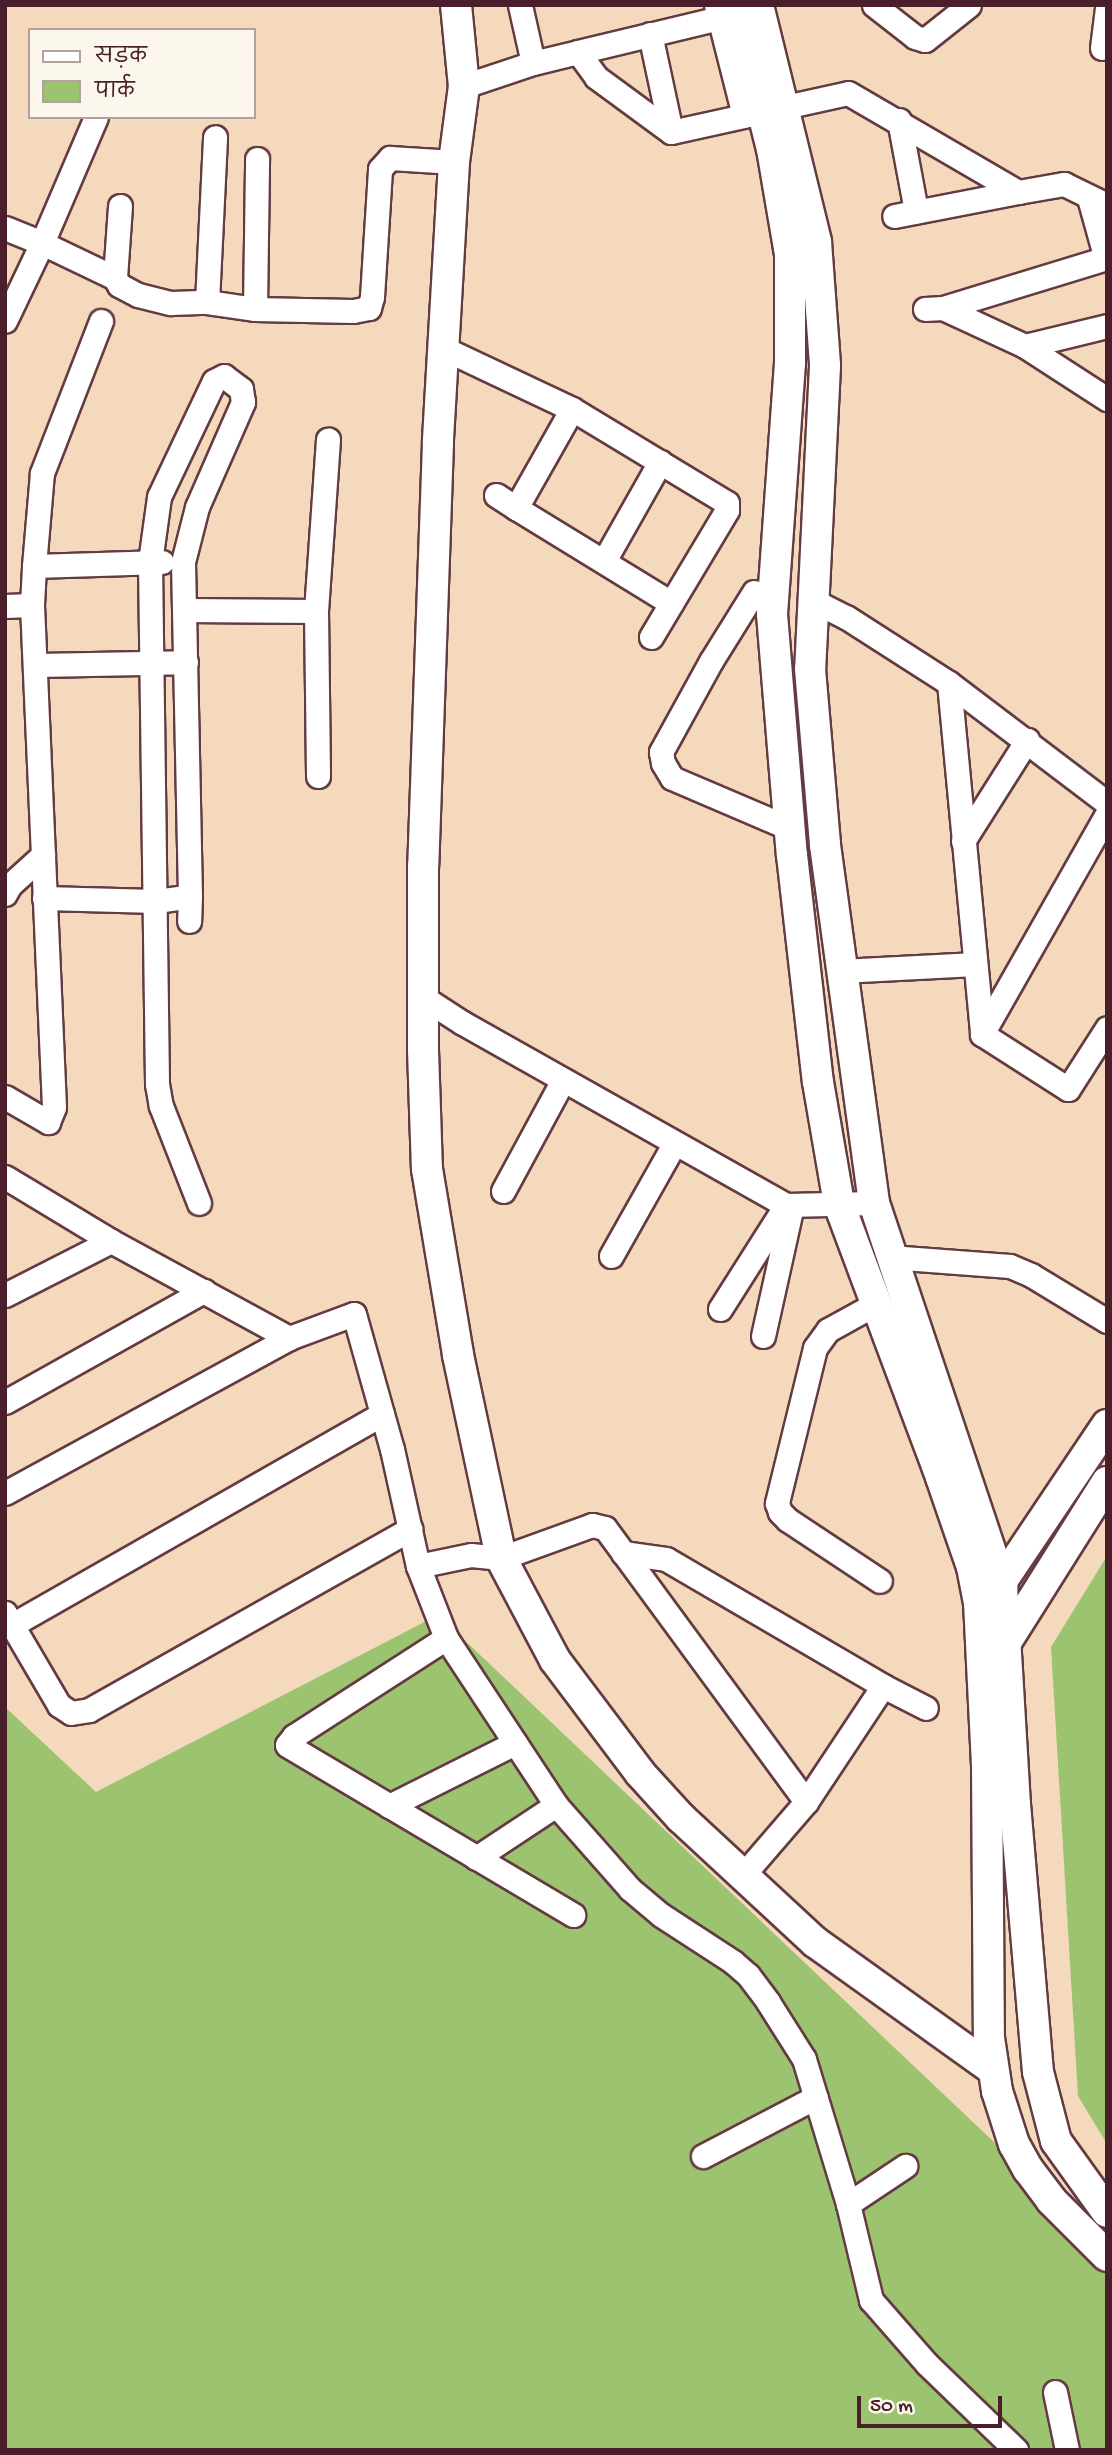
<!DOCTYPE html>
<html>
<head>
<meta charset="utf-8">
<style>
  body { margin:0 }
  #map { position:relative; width:1112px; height:2455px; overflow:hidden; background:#f4d9bc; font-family:"Gochi Hand","Playpen Sans Deva",sans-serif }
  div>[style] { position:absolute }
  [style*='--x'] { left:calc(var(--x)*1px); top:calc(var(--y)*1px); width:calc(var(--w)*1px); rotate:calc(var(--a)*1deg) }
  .green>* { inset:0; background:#9cc470 }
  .roads { filter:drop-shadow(2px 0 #643b41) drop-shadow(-2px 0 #643b41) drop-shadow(0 2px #643b41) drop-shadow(0 -2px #643b41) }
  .minor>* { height:23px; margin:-11.5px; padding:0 11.5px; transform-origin:11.5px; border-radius:11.5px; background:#fff }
  .tertiary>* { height:30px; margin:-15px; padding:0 15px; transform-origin:15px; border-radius:15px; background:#fff }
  span { translate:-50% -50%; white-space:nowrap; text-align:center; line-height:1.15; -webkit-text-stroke:5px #fbf7ec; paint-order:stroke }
  .frame { position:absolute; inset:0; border:7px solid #4a1f2b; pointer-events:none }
  .legend { position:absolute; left:28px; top:28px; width:228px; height:91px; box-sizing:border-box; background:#fbf7ec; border:2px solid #b4a19f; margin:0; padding:9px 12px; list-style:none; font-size:21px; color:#4a1f2b }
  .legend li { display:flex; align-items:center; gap:14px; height:35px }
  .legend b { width:35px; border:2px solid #b4a19f }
  .scale { position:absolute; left:857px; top:2396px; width:145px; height:32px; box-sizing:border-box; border:4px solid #4a1f2b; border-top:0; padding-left:9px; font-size:21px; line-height:24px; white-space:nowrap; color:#4a1f2b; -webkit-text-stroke:5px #fbf7ec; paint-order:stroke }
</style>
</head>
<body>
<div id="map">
  <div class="green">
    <i style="clip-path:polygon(1107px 1556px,1107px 2144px,1078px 2096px,1051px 1647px)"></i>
    <i style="clip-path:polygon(438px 1615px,1092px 2235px,1107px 2258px,1107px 2450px,5px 2450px,5px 1707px,96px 1792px)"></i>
  </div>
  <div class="roads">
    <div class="minor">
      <i style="--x:520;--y:5;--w:59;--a:77.4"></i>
      <i style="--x:716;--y:5;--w:114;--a:75.8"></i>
      <i style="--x:874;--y:5;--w:52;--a:38"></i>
      <i style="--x:915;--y:37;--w:10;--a:17"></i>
      <i style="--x:925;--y:40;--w:56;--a:-38.5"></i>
      <i style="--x:650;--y:34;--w:100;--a:77.9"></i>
      <i style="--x:1102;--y:48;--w:40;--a:-82.9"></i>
      <i style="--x:578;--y:52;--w:146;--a:-13.5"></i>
      <i style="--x:464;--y:86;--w:73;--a:-18.4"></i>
      <i style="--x:533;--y:63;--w:46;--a:-13.7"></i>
      <i style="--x:578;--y:52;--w:31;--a:54"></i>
      <i style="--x:596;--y:77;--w:93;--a:36.3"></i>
      <i style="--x:671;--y:132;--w:181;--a:-12.4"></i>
      <i style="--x:848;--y:93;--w:197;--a:30.2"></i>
      <i style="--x:1018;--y:192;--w:126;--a:169"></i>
      <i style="--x:96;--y:117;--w:137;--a:113.2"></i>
      <i style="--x:42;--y:243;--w:81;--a:25.6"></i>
      <i style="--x:899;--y:120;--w:93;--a:79.4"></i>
      <i style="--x:1018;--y:192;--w:47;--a:-9.9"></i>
      <i style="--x:1064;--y:184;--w:48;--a:26"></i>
      <i style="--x:1089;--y:198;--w:63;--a:74.4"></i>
      <i style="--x:120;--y:206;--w:72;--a:94"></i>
      <i style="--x:115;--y:278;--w:8;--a:60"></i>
      <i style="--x:119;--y:285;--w:21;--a:28"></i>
      <i style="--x:138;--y:295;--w:34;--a:14"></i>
      <i style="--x:171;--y:303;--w:36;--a:-2"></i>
      <i style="--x:207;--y:302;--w:49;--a:8.3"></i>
      <i style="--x:255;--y:309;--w:98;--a:1.2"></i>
      <i style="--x:353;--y:311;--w:16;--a:-11"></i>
      <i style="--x:369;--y:308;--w:11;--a:-75"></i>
      <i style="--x:372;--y:297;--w:128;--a:-86.4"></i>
      <i style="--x:380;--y:169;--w:15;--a:-48"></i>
      <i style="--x:390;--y:158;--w:64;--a:3.6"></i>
      <i style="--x:5;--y:228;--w:40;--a:22"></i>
      <i style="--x:42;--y:243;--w:86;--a:115.4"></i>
      <i style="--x:207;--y:302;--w:165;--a:-87.2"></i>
      <i style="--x:943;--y:308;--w:90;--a:24.9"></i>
      <i style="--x:1025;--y:346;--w:98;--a:32.9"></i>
      <i style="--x:255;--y:309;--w:150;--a:-89.2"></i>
      <i style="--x:925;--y:309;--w:18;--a:-3"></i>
      <i style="--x:943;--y:308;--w:171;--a:-17"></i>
      <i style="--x:1025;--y:346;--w:84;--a:-13.7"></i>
      <i style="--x:445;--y:349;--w:140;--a:25.3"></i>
      <i style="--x:572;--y:409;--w:181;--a:31.2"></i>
      <i style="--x:727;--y:503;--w:7;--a:90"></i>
      <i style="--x:727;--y:510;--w:148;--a:120.9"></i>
      <i style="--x:572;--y:409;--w:114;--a:119.5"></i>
      <i style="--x:516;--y:508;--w:182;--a:31.5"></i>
      <i style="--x:496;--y:495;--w:24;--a:33"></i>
      <i style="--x:604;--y:561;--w:114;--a:-60.5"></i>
      <i style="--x:34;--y:566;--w:128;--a:-1.8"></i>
      <i style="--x:754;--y:592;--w:81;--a:121.9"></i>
      <i style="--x:711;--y:661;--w:104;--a:118.8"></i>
      <i style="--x:661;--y:752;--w:11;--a:80"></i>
      <i style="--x:663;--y:763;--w:17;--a:59"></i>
      <i style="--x:672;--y:778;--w:127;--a:23.1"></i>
      <i style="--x:812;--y:600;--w:38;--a:27"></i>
      <i style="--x:846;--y:617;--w:122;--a:32.7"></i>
      <i style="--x:949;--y:683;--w:198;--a:37.2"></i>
      <i style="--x:5;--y:606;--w:27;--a:-2"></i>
      <i style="--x:184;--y:610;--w:132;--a:0.4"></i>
      <i style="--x:316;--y:611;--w:165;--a:89.3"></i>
      <i style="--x:316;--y:611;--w:172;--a:-86"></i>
      <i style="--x:35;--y:665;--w:151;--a:-1.1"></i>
      <i style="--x:949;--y:683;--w:353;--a:84.6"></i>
      <i style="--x:982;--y:1034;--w:102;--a:32.6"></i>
      <i style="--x:1068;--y:1089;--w:72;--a:-57.4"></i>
      <i style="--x:963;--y:841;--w:120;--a:-57.6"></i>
      <i style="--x:5;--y:894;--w:10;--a:-61"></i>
      <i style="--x:10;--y:885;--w:45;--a:-42.3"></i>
      <i style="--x:190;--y:896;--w:334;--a:-91.2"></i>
      <i style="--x:183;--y:562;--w:57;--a:-75.7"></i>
      <i style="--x:197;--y:507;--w:115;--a:-66.3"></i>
      <i style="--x:243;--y:402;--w:13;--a:-99"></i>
      <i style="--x:241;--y:389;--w:21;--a:-143"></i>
      <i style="--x:224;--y:376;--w:11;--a:153"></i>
      <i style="--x:214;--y:381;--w:128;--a:115.4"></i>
      <i style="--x:159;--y:497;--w:66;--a:97.9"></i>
      <i style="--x:150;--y:562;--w:522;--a:89.23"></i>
      <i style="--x:157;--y:1084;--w:22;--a:80"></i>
      <i style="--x:161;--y:1106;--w:104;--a:68.6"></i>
      <i style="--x:44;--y:898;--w:112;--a:1.5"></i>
      <i style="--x:156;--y:901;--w:34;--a:-8"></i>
      <i style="--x:190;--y:896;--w:25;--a:92"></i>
      <i style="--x:842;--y:971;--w:132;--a:-3"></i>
      <i style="--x:424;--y:998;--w:44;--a:33"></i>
      <i style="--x:461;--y:1022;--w:373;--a:29.4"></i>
      <i style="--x:786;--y:1205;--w:88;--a:-1.3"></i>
      <i style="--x:982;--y:1034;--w:253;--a:-60.4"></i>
      <i style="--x:5;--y:1097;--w:50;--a:30.2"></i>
      <i style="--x:48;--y:1122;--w:16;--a:-68"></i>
      <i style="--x:54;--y:1107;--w:502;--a:-92.51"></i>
      <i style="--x:32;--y:605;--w:39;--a:-87"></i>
      <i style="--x:34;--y:566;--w:93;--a:-85.1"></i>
      <i style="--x:42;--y:473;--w:163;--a:-68.8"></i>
      <i style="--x:5;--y:1177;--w:124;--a:31.1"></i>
      <i style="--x:111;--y:1241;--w:203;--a:28.6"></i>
      <i style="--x:503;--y:1191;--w:126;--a:-61.6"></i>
      <i style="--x:611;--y:1256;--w:129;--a:-60.6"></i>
      <i style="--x:890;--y:1257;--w:120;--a:4.3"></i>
      <i style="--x:1010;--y:1266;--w:23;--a:23"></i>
      <i style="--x:1031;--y:1275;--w:89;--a:31.2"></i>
      <i style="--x:5;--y:1295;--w:119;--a:-27"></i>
      <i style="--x:877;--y:1303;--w:56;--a:151.1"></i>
      <i style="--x:828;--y:1330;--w:22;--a:126"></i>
      <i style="--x:815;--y:1348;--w:160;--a:103.8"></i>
      <i style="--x:777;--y:1503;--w:9;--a:72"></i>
      <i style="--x:780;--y:1512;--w:11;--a:45"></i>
      <i style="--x:788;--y:1520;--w:110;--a:33.5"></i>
      <i style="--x:720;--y:1309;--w:123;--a:-57.6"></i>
      <i style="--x:763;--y:1336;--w:134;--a:-77.5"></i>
      <i style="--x:5;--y:1402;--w:228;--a:-29.2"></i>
      <i style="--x:5;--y:1493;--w:324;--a:-28.6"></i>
      <i style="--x:289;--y:1338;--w:69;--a:-20.3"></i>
      <i style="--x:354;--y:1314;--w:140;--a:74.3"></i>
      <i style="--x:392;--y:1449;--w:120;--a:77.5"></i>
      <i style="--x:418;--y:1566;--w:77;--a:68.7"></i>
      <i style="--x:446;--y:1638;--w:200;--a:56.6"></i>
      <i style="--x:556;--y:1805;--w:112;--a:48.6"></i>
      <i style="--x:630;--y:1889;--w:40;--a:40"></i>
      <i style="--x:661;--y:1915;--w:86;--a:33.1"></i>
      <i style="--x:733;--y:1962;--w:20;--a:41"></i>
      <i style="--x:748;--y:1975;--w:34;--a:53"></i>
      <i style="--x:768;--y:2002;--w:67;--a:57.7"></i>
      <i style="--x:804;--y:2059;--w:152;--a:73.1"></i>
      <i style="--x:848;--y:2204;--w:99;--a:76.5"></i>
      <i style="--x:871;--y:2300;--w:85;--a:48.8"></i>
      <i style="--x:927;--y:2364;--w:124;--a:44"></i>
      <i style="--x:623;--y:1553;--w:43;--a:7.9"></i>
      <i style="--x:666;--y:1559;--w:251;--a:30.3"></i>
      <i style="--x:883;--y:1686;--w:139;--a:123.6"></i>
      <i style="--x:418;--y:1566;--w:54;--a:-11.7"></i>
      <i style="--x:471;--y:1555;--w:30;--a:6"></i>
      <i style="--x:501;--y:1558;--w:97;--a:-19.9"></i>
      <i style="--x:592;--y:1525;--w:13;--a:13"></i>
      <i style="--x:605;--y:1528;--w:340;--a:53.7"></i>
      <i style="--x:806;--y:1802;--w:96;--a:130.8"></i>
      <i style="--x:5;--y:1613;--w:107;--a:59.6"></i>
      <i style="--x:59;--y:1705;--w:14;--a:34"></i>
      <i style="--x:71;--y:1713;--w:18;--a:-9"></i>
      <i style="--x:89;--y:1710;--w:369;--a:-29.4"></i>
      <i style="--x:12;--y:1625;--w:426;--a:-29.7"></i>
      <i style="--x:446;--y:1638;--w:181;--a:147.2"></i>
      <i style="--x:294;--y:1736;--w:11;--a:128"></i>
      <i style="--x:287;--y:1745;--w:333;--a:30.7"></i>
      <i style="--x:883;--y:1686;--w:48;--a:27.1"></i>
      <i style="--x:389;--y:1806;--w:141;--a:-26.6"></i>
      <i style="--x:476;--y:1858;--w:96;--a:-33.5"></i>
      <i style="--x:703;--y:2156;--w:127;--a:-27.6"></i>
      <i style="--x:848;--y:2204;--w:69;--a:-33.7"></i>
      <i style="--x:1055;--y:2392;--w:59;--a:78.3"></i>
    </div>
    <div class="tertiary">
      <i style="--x:456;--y:5;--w:81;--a:84.4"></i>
      <i style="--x:464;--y:86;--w:77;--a:97.5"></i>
      <i style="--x:454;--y:162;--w:281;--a:93.3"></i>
      <i style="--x:438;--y:443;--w:423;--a:92"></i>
      <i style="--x:423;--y:866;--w:184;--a:90"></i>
      <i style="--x:423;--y:1050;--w:119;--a:88.1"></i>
      <i style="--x:427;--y:1169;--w:189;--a:80.5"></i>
      <i style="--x:458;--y:1355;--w:208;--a:78"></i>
      <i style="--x:501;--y:1558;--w:115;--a:62.1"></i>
      <i style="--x:555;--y:1660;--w:141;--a:53"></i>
      <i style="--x:640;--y:1773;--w:61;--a:47.7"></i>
      <i style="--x:681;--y:1818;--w:183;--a:42.8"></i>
      <i style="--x:815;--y:1942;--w:216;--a:35.6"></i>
      <i style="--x:736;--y:5;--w:148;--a:76"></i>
      <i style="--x:772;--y:149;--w:107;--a:80.3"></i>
      <i style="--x:790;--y:254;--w:109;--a:90"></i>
      <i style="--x:790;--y:363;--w:252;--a:94.1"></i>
      <i style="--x:772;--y:614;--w:242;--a:85.3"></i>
      <i style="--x:792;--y:855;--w:228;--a:83.5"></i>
      <i style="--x:818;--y:1082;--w:124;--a:80.2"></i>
      <i style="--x:839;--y:1204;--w:291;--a:69.5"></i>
      <i style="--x:941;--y:1477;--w:95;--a:71"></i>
      <i style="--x:972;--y:1567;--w:36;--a:79"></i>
      <i style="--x:979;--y:1602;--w:163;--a:87.2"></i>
      <i style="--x:987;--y:1765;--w:273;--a:89.6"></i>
      <i style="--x:989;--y:2038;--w:54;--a:81.4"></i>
      <i style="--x:997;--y:2091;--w:56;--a:72.2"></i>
      <i style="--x:1014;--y:2144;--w:29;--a:61"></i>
      <i style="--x:1028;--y:2169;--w:39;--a:53"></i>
      <i style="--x:1051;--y:2200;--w:79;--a:45"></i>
      <i style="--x:758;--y:5;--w:244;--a:76.2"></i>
      <i style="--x:816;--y:242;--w:124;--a:85.8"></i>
      <i style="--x:825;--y:366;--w:303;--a:92.8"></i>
      <i style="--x:810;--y:669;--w:177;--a:85.1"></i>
      <i style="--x:825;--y:845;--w:361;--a:82.2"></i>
      <i style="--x:874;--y:1203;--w:404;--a:71.5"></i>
      <i style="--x:1002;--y:1586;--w:218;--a:86.6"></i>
      <i style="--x:1015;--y:1804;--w:269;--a:85.1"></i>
      <i style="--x:1038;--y:2072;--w:71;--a:75.4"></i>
      <i style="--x:1056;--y:2141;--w:87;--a:54.3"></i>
      <i style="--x:992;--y:1596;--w:206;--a:-56.1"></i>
      <i style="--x:1003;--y:1647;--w:195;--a:-57.8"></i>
    </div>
  </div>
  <div class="frame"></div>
  <ul class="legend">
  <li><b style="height:9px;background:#fff"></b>सड़क</li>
  <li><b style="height:19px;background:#9cc470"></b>पार्क</li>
  </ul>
  <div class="scale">50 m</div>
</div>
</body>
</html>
